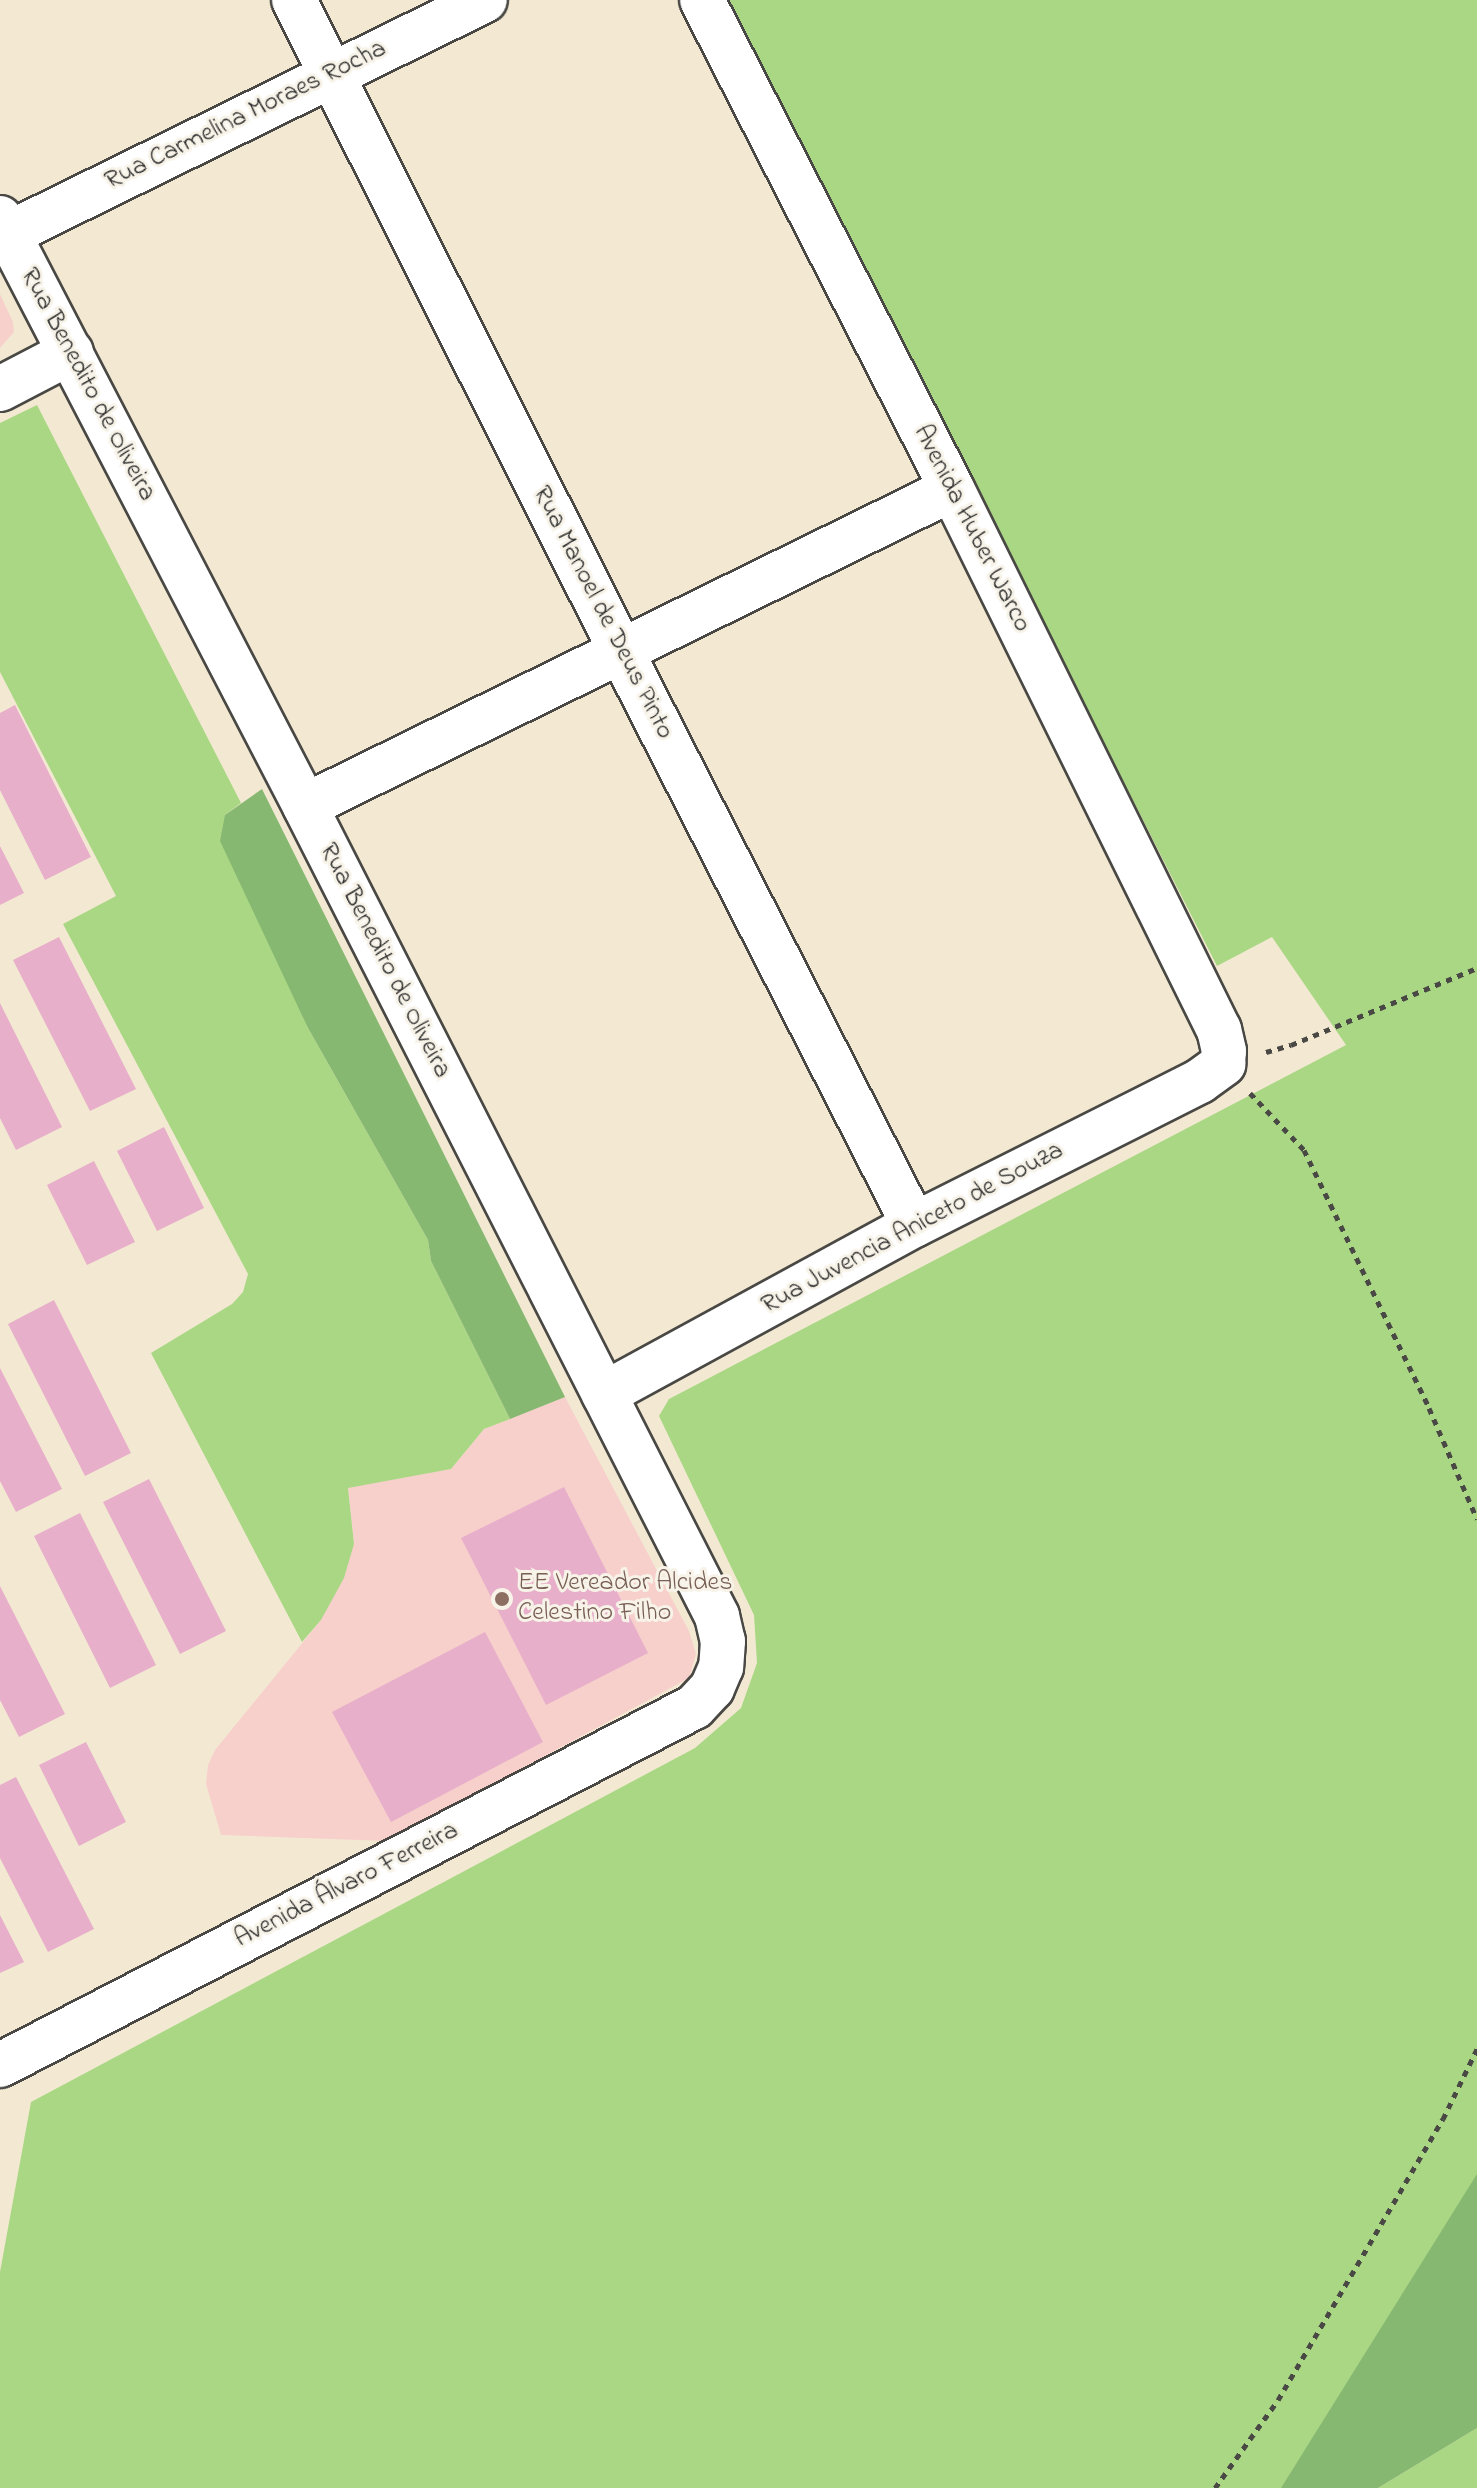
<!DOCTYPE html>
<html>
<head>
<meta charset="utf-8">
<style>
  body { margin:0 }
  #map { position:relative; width:1477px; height:2488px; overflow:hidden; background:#f3e9d3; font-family:"Indie Flower",sans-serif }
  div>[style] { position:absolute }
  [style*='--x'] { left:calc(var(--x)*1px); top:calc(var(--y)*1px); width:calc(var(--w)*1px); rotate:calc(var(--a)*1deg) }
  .built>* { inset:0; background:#f7d0cc }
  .green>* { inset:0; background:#aad784 }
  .forest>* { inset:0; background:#87b872 }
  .building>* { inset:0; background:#e7afc9 }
  .path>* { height:5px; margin-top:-2.5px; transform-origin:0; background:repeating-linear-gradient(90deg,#494844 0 6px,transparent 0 12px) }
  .roads { filter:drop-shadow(2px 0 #494844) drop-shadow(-2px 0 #494844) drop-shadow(0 2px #494844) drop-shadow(0 -2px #494844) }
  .minor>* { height:44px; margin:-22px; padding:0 22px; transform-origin:22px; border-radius:22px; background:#fff }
  .dots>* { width:22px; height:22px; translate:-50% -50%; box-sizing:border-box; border:4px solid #f7f3e8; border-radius:50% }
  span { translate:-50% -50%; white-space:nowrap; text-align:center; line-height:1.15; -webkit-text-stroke:6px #f7f3e8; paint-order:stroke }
  .street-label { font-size:26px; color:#2b2b2b }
  .education-label { font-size:26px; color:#785e54 }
  .left { translate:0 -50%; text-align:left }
</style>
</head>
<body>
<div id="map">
  <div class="built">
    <i style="clip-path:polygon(0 294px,13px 322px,14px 332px,0 348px)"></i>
    <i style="clip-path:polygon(565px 1397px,689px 1631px,696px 1654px,689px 1678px,387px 1841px,221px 1835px,206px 1784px,208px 1765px,215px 1750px,321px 1620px,354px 1544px,348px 1487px,451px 1469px,484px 1429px)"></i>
  </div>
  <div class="green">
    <i style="clip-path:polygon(727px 0,1477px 0,1477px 2177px,1289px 2488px,0 2488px,0 2272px,31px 2102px,695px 1748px,741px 1708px,757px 1663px,754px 1615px,659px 1416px,669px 1399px,1346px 1045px,1272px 937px,1217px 966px)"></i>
    <i style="clip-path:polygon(37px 405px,241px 803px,225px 815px,308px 1028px,428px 1240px,431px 1261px,510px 1419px,484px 1429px,451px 1469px,348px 1488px,354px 1544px,344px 1578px,321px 1620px,302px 1642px,151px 1353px,232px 1304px,243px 1292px,248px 1274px,63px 924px,116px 896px,0 672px,0 423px)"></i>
    <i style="clip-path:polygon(1477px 2428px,1477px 2488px,1378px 2488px)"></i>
  </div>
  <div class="forest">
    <i style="clip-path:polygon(262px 789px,565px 1397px,510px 1419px,431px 1261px,428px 1240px,308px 1028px,220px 841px,225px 815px)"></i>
    <i style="clip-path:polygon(1477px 2174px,1477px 2428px,1378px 2488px,1281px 2488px)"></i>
  </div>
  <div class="building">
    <i style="clip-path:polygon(15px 705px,91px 857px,45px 880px,0 790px,0 713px)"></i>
    <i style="clip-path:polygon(0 846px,24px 893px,0 905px)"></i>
    <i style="clip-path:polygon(59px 937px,136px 1089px,90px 1111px,13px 960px)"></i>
    <i style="clip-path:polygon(0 1003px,62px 1127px,16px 1150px,0 1118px)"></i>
    <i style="clip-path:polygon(164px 1127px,204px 1208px,157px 1231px,117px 1151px)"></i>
    <i style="clip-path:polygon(94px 1161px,135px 1242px,87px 1265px,47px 1185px)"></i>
    <i style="clip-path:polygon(54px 1300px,131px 1453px,85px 1476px,8px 1324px)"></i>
    <i style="clip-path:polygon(0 1368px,62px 1489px,16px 1512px,0 1481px)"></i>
    <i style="clip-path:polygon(149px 1479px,226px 1631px,180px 1654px,103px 1502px)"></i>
    <i style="clip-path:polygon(564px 1487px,648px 1653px,546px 1705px,461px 1538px)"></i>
    <i style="clip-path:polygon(80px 1513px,156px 1665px,110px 1688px,34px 1536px)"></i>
    <i style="clip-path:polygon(0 1586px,65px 1714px,19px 1737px,0 1700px)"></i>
    <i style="clip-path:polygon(485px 1632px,543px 1742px,391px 1822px,332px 1712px)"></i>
    <i style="clip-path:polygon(86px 1742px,126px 1822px,79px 1846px,39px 1765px)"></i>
    <i style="clip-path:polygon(16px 1777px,94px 1929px,48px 1952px,0 1858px,0 1785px)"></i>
    <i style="clip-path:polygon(0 1915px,24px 1962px,0 1973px)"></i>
  </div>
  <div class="path">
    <i style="--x:1266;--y:1052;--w:26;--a:-16"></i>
    <i style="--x:1291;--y:1045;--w:201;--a:-22.5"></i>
    <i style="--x:1250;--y:1093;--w:79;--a:46.5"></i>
    <i style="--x:1304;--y:1150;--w:287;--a:64.1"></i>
    <i style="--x:1429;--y:1408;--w:121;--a:66.6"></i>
    <i style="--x:1215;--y:2488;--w:108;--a:-54.4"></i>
    <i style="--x:1278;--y:2400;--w:326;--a:-59.6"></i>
    <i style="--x:1443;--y:2119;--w:78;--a:-64.1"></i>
  </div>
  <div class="roads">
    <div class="minor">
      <i style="--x:294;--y:0;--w:729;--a:63.33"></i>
      <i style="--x:621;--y:651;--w:644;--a:62.96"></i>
      <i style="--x:0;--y:218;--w:662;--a:62.58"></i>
      <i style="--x:305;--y:806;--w:909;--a:63.04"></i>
      <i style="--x:717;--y:1616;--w:26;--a:77"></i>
      <i style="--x:723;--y:1641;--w:26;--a:94"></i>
      <i style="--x:721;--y:1667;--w:23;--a:113"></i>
      <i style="--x:712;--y:1688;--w:26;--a:133"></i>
      <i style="--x:694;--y:1707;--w:781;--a:152.71"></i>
      <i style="--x:8;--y:234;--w:531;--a:-26.13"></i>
      <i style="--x:0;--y:389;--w:80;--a:-27.5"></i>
      <i style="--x:305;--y:806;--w:720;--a:-26.1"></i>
      <i style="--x:604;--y:1394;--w:353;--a:-28.6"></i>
      <i style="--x:914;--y:1225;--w:320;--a:-26.7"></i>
      <i style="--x:1200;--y:1081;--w:29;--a:-36"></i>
      <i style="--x:1223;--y:1064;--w:13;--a:-86"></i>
      <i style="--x:1224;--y:1051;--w:22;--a:-103"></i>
      <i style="--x:1219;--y:1030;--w:603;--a:-116.27"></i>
      <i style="--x:952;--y:489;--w:549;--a:-117.08"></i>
    </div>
  </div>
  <div class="dots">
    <i style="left:502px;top:1599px;background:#8d6e63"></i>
  </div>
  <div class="street-label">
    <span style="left:246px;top:116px;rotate:-26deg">Rua Carmelina Moraes Rocha</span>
    <span style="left:87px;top:385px;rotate:62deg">Rua Benedito de Oliveira</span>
    <span style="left:971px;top:529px;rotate:63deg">Avenida Huber Warco</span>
    <span style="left:602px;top:613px;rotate:63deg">Rua Manoel de Deus Pinto</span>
    <span style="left:384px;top:961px;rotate:63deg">Rua Benedito de Oliveira</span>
    <span style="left:913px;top:1229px;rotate:-28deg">Rua Juvencia Aniceto de Souza</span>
    <span style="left:347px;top:1886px;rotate:-27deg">Avenida Álvaro Ferreira</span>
  </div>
  <div class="education-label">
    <span class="left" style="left:518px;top:1599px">EE Vereador Alcides<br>Celestino Filho</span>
  </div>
</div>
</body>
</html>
